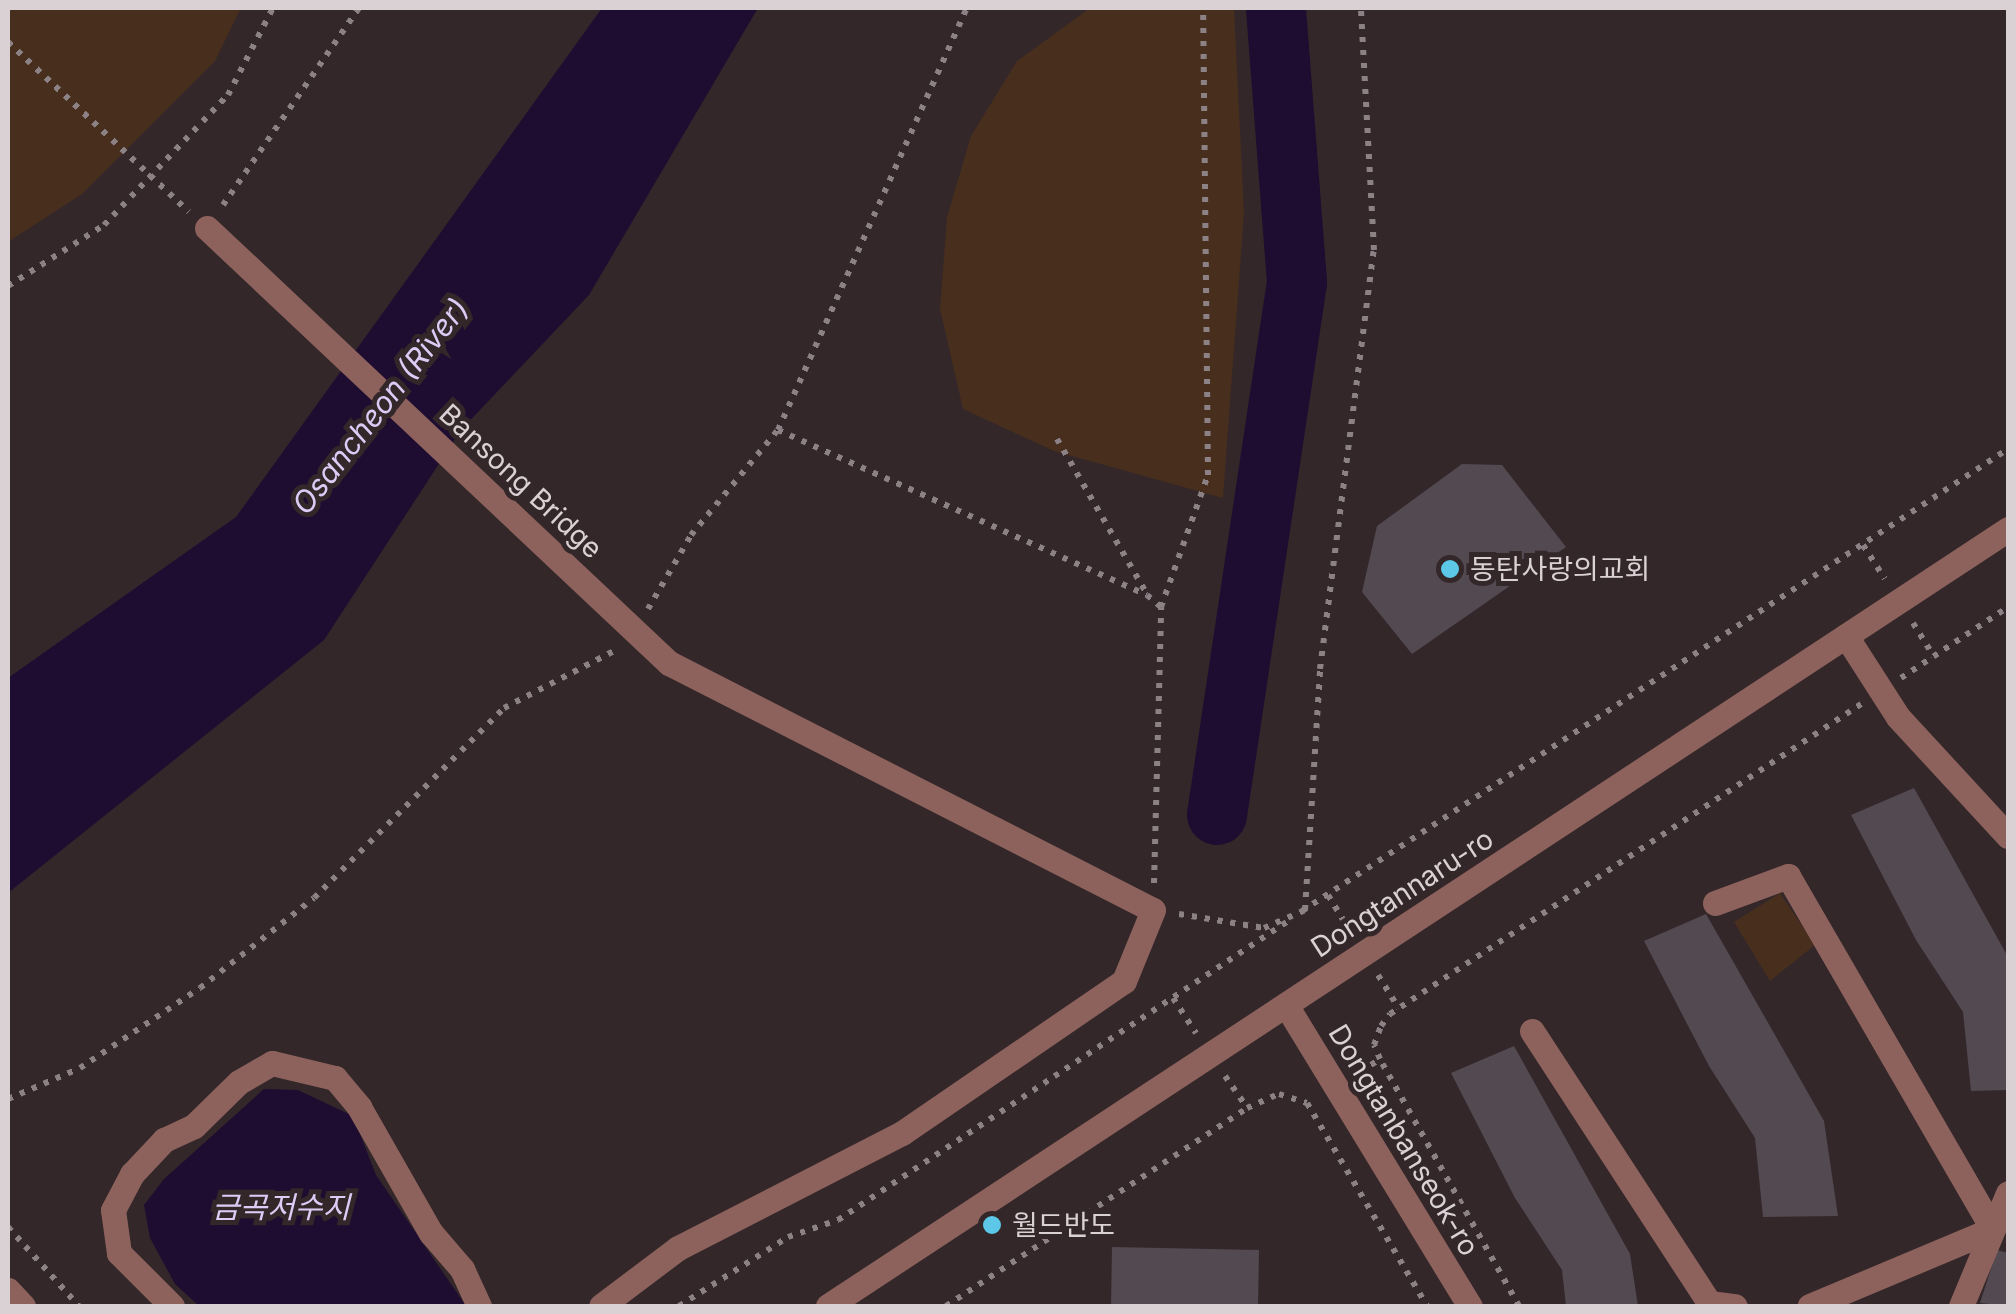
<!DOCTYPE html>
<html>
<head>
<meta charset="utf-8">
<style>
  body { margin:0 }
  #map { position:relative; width:2016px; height:1314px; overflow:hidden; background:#33272a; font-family:Inter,"Noto Sans KR",sans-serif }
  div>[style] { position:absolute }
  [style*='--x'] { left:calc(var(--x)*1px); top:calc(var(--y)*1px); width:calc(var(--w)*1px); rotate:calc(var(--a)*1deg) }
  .green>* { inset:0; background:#472e1d }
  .water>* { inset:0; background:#1e0d30 }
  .river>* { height:60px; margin:-30px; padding:0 30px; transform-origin:30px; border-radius:30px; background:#1e0d30 }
  .building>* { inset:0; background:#534951 }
  .path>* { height:6px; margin-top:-3px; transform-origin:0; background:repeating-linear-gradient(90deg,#8c8285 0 5px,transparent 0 13px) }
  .minor>* { height:25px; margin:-12.5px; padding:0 12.5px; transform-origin:12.5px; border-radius:12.5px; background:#8d625c }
  .dots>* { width:28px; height:28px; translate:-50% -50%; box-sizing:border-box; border:5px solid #33272a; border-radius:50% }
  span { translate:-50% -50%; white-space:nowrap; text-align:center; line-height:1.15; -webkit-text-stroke:10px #33272a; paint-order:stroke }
  .street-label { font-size:28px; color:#dad1d4 }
  .poi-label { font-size:28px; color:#dad1d4 }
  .left { translate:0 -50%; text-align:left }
  .water-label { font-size:30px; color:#dcccf5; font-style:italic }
  .frame { position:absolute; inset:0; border:10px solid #dad1d4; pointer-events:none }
</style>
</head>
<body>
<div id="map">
  <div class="green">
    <i style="clip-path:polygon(8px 8px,241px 8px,215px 61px,82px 194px,8px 242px)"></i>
    <i style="clip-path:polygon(1090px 8px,1234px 8px,1244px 213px,1223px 498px,1054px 451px,963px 409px,940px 309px,947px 217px,971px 136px,1017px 61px)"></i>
    <i style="clip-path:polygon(1780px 893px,1815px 945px,1770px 981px,1734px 922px)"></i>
  </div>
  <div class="water">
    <i style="clip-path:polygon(602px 8px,758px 8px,589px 295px,461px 430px,324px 640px,8px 893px,8px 678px,236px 517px)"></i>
    <i style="clip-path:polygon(264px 1089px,298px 1090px,353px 1116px,376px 1175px,466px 1306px,199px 1306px,175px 1284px,150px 1238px,144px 1205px,164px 1179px)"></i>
  </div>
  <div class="river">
    <i style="--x:1217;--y:815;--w:539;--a:-81.46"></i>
    <i style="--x:1297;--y:282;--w:275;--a:-94.4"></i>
  </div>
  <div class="building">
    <i style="clip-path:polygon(1462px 464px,1502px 465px,1566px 547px,1412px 654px,1362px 592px,1377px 526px)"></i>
    <i style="clip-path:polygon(1914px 788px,2008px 957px,2008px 1090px,1971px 1091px,1963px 1012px,1916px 940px,1851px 815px)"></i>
    <i style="clip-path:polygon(1706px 914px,1824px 1121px,1838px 1216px,1763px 1217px,1755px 1138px,1709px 1066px,1644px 941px)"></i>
    <i style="clip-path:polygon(1514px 1046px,1630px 1254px,1638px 1306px,1566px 1306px,1562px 1270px,1515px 1198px,1451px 1073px)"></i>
    <i style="clip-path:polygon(1112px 1247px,1259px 1250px,1258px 1306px,1111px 1306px)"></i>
    <i style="clip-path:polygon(1997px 1250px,2008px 1253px,2008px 1306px,1980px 1303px)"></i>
  </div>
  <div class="path">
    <i style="--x:8;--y:42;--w:248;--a:43.2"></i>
    <i style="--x:223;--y:205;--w:239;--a:-55.4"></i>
    <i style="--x:8;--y:286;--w:114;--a:-32.4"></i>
    <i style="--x:104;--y:225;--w:180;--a:-46.4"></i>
    <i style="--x:228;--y:95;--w:98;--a:-62.7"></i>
    <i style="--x:778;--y:430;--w:404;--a:24.1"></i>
    <i style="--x:1147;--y:595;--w:18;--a:41"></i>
    <i style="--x:1057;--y:439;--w:179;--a:59.9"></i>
    <i style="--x:1863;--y:545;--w:40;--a:57.1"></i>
    <i style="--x:648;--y:609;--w:86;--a:-59.8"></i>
    <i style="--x:691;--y:535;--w:136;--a:-50.4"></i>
    <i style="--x:778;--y:430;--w:462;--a:-65.9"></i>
    <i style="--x:1913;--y:623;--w:39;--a:58"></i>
    <i style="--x:1901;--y:678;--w:128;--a:-33.6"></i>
    <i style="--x:1154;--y:883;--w:276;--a:-88.5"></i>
    <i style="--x:1161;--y:607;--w:140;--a:-70.4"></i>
    <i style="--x:1208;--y:475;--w:467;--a:-90.6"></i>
    <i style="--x:1328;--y:895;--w:42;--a:58.6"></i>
    <i style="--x:1302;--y:911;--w:844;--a:-33.2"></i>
    <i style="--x:1179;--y:914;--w:86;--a:9.4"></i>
    <i style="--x:1264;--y:928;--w:45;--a:-23.7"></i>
    <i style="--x:1305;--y:910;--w:241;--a:-86.4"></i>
    <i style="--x:1320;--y:669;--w:422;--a:-82.7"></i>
    <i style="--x:1374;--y:250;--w:242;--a:-93.1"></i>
    <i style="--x:1378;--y:975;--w:39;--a:58"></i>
    <i style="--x:1173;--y:998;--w:42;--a:56.7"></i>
    <i style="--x:1360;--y:1072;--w:24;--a:-33"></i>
    <i style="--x:1225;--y:1076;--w:39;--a:55"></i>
    <i style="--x:8;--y:1099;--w:78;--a:-23.3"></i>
    <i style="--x:80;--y:1068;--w:144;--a:-33.7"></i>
    <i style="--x:200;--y:988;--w:145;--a:-38.3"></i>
    <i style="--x:314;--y:898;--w:269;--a:-45"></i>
    <i style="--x:504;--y:708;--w:126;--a:-27.4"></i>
    <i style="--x:8;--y:1227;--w:106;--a:48.1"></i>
    <i style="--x:679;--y:1306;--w:129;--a:-32.3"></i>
    <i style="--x:788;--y:1237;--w:53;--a:-18.8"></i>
    <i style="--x:838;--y:1220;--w:540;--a:-33.6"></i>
    <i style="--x:946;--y:1306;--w:360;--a:-33.3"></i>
    <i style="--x:1247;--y:1108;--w:35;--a:-24"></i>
    <i style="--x:1279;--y:1094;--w:29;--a:18"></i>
    <i style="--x:1307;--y:1103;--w:236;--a:59.4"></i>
    <i style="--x:1519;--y:1306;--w:283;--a:-119.4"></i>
    <i style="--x:1380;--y:1059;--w:15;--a:-113"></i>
    <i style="--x:1374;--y:1045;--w:20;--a:-70"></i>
    <i style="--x:1381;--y:1026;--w:15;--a:-53"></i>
    <i style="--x:1390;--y:1014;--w:564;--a:-33.35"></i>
  </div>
  <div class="minor">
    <i style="--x:207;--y:228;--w:635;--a:43.28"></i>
    <i style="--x:669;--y:663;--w:543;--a:27.04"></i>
    <i style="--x:1153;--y:910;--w:77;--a:112.2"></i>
    <i style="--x:1124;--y:981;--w:269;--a:145.6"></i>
    <i style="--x:902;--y:1133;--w:252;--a:152.8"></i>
    <i style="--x:678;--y:1248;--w:96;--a:143"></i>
    <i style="--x:1846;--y:636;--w:96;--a:57.3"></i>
    <i style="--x:1898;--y:717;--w:162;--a:47.3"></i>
    <i style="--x:1715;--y:903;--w:78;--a:-20.3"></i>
    <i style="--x:1788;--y:876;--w:408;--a:59.9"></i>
    <i style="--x:1993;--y:1229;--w:199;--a:157.2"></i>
    <i style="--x:1286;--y:1005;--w:353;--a:58.6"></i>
    <i style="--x:1532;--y:1031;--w:325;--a:56.9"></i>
    <i style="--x:1709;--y:1303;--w:26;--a:7"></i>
    <i style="--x:8;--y:1290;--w:22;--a:47"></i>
    <i style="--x:172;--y:1306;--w:75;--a:-135"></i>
    <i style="--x:119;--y:1253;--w:43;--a:-97.9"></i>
    <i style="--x:113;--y:1210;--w:41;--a:-62.2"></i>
    <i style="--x:132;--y:1174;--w:47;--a:-46.7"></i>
    <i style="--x:164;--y:1140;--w:33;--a:-25"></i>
    <i style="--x:194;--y:1126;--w:63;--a:-44.4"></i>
    <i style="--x:239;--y:1082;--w:38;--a:-30"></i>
    <i style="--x:272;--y:1063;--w:65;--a:13.4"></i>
    <i style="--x:335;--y:1078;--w:38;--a:50"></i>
    <i style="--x:359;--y:1107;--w:145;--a:60.3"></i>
    <i style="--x:431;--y:1233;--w:48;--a:49.3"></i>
    <i style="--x:462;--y:1269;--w:41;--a:65.3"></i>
    <i style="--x:828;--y:1306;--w:1413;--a:-33.36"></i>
    <i style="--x:1961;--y:1306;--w:122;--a:-67.4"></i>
  </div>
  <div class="dots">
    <i style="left:1450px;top:569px;background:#5cc7e7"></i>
    <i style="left:992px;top:1225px;background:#5cc7e7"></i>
  </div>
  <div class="street-label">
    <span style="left:521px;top:481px;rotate:43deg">Bansong Bridge</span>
    <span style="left:1402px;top:893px;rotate:-33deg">Dongtannaru-ro</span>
    <span style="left:1404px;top:1140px;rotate:59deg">Dongtanbanseok-ro</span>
  </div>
  <div class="poi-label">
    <span class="left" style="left:1470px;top:569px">동탄사랑의교회</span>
    <span class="left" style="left:1012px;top:1225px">월드반도</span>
  </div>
  <div class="water-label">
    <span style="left:380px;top:406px;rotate:-52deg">Osancheon (River)</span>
    <span style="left:281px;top:1207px">금곡저수지</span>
  </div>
  <div class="frame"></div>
</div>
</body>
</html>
